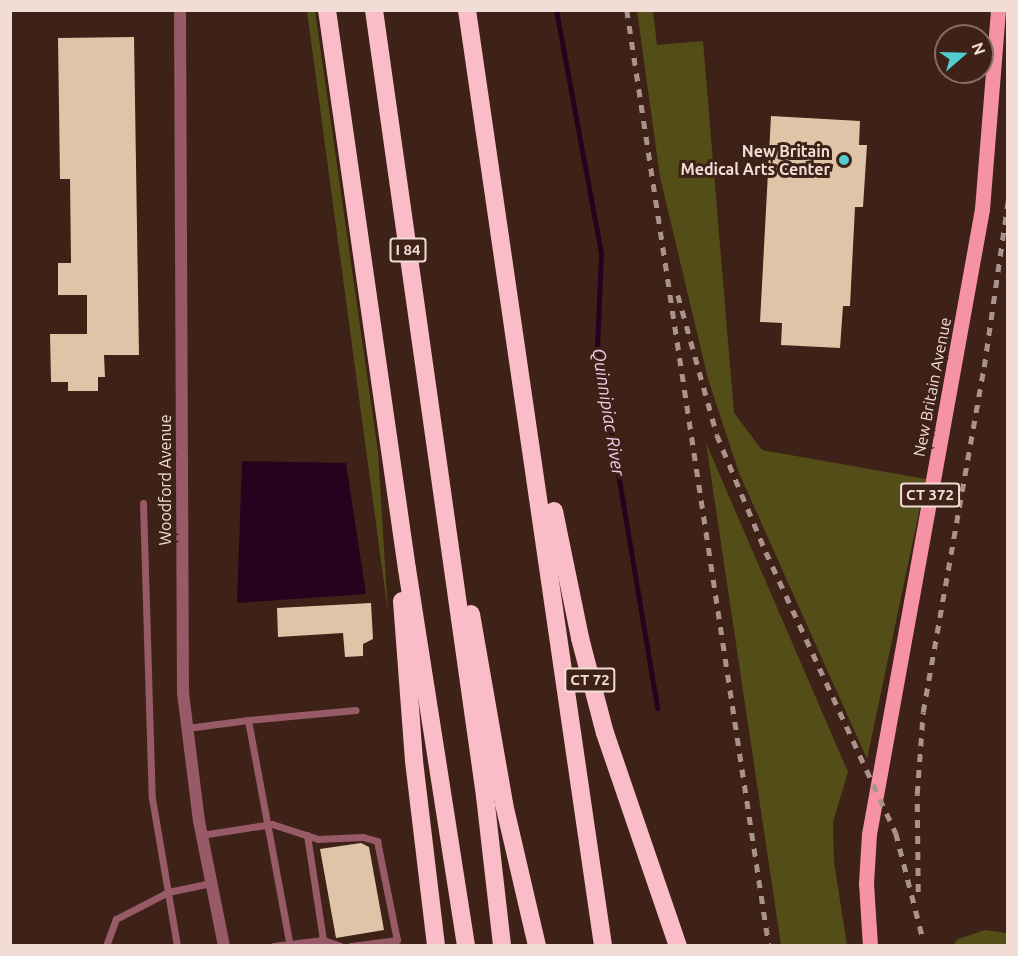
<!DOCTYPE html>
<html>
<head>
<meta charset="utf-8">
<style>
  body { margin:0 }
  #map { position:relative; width:1018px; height:956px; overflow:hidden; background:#3e2117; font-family:Ubuntu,sans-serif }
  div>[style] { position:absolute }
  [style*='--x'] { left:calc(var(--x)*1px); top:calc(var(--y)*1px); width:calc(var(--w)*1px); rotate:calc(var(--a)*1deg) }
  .green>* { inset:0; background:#534d18 }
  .water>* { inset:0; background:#25031f }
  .stream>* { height:5px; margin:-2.5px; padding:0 2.5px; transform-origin:2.5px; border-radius:2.5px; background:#25031f }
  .building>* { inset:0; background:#dec5a7 }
  .service>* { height:7px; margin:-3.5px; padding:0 3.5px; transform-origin:3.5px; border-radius:3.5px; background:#975a66 }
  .tertiary>* { height:12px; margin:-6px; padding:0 6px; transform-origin:6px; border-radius:6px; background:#975a66 }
  .primary>* { height:15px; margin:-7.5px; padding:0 7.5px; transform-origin:7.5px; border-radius:7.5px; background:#f692a5 }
  .motorway>* { height:18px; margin:-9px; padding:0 9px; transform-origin:9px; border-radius:9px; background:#fabcc6 }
  .rail>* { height:4.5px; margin-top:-2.25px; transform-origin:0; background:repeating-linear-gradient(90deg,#ab938b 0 8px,transparent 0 16px) }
  .dots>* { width:16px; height:16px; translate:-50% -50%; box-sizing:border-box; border:3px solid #3e2117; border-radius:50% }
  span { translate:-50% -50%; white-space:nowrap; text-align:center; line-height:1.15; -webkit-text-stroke:6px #3e2117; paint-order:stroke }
  .shield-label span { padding:2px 4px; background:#3e2117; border:2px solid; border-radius:4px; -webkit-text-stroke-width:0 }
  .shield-label { font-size:15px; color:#f2ddd6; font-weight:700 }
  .poi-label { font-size:16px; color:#f2ddd6; font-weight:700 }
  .right { translate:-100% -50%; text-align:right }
  .street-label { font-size:16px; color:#f2ddd6 }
  .water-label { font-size:18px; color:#f5ccea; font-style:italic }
  .frame { position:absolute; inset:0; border:12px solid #f2ddd6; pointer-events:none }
  .north { position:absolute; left:934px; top:24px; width:60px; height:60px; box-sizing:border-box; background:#3e2117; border:2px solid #866c63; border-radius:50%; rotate:70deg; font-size:16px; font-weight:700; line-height:24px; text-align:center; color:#f2ddd6 }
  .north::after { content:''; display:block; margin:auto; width:21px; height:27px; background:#52ccd0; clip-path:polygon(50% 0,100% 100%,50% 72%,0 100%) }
</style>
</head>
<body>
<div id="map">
  <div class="green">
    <i style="clip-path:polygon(307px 11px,315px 11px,378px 452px,388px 613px)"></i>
    <i style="clip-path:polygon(637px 11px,653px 11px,657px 45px,703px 41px,734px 413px,762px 450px,926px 479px,867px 759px,739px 473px,708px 379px,660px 177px)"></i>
    <i style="clip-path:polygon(706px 443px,848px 772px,833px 822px,834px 862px,847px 945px,781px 945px)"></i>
    <i style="clip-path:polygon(985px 930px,1007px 933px,1007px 945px,953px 945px,958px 939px)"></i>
  </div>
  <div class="water">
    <i style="clip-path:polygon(242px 461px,346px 463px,366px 594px,237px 603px)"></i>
  </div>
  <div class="stream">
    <i style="--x:556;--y:10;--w:247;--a:79.5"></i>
    <i style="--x:601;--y:253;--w:95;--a:92.4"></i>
    <i style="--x:597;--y:348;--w:365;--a:80.5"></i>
  </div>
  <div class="building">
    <i style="clip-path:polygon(134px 37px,139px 355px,104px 355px,105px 377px,98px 377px,98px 391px,68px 391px,68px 382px,51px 382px,50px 334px,87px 334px,87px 295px,58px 295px,58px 263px,71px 263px,70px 179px,60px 179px,58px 38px)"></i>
    <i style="clip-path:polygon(771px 116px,860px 121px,859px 145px,867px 145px,863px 207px,855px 207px,850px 306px,843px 306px,840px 348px,781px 345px,782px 323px,760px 322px)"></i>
    <i style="clip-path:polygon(371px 603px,373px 639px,363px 644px,363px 656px,345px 657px,343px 633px,278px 637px,277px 608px)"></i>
    <i style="clip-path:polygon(361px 843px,369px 847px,384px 930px,336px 938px,320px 849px)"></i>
  </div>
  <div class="service">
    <i style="--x:143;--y:503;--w:295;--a:88.3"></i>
    <i style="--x:152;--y:798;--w:150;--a:80.4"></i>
    <i style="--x:248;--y:720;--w:108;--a:-5.3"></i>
    <i style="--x:187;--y:728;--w:62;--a:-7.5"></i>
    <i style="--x:248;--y:720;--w:226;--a:79.5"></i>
    <i style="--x:201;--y:835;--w:72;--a:-8.8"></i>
    <i style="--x:272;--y:824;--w:48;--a:18.1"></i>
    <i style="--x:318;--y:839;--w:45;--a:-2.5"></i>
    <i style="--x:363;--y:837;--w:15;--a:16"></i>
    <i style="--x:377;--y:841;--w:101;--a:78.6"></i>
    <i style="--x:397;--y:940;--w:47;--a:172.7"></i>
    <i style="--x:307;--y:835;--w:106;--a:81.3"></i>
    <i style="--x:106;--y:946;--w:29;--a:-70"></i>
    <i style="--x:116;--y:919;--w:59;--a:-27.4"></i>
    <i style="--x:168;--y:892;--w:44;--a:-11.8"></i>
    <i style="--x:273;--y:946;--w:50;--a:-6.8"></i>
    <i style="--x:323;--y:940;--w:18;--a:19"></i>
  </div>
  <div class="tertiary">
    <i style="--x:180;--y:10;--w:683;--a:89.75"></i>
    <i style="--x:183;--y:693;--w:129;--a:82.9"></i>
    <i style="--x:199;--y:821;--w:127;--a:78.7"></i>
  </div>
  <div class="primary">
    <i style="--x:870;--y:946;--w:63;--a:-93.6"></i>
    <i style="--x:866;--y:883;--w:49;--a:-86.5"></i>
    <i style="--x:869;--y:834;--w:635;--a:-79.75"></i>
    <i style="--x:982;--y:209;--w:200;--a:-85.4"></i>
  </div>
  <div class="motorway">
    <i style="--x:327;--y:10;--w:565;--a:81.86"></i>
    <i style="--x:407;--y:569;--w:382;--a:81.1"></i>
    <i style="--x:374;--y:10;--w:794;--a:81.96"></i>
    <i style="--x:485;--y:796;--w:151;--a:83.5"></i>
    <i style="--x:467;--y:10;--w:946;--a:81.73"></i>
    <i style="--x:554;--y:511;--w:130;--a:78.4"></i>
    <i style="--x:580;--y:638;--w:98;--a:75.3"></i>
    <i style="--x:605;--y:733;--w:225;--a:71.1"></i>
    <i style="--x:402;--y:601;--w:160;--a:85.7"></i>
    <i style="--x:414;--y:761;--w:186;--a:83.2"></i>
    <i style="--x:471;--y:614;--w:193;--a:80.1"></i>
    <i style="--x:504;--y:804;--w:146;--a:76.9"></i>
  </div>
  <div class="rail">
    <i style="--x:627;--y:10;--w:947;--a:81.37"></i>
    <i style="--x:678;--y:295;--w:145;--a:74.4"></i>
    <i style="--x:717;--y:435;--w:127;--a:67.3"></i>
    <i style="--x:766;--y:552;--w:310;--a:65.2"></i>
    <i style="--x:896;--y:833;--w:109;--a:75.7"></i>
    <i style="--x:918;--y:892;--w:98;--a:-90.6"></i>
    <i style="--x:917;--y:794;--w:82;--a:-85.8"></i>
    <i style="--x:923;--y:712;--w:350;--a:-80"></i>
    <i style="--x:984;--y:367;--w:169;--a:-81.8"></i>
  </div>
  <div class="dots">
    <i style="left:844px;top:160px;background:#52ccd0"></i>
  </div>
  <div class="shield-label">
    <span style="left:408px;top:250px">I 84</span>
    <span style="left:930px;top:495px">CT 372</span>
    <span style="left:590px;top:680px">CT 72</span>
  </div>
  <div class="poi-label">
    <span class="right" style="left:830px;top:160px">New Britain<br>Medical Arts Center</span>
  </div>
  <div class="street-label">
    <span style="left:932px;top:387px;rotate:-79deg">New Britain Avenue</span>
    <span style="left:165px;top:480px;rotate:-90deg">Woodford Avenue</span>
  </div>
  <div class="water-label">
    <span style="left:609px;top:412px;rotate:81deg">Quinnipiac River</span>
  </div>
  <div class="frame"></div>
  <div class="north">N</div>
</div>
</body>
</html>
